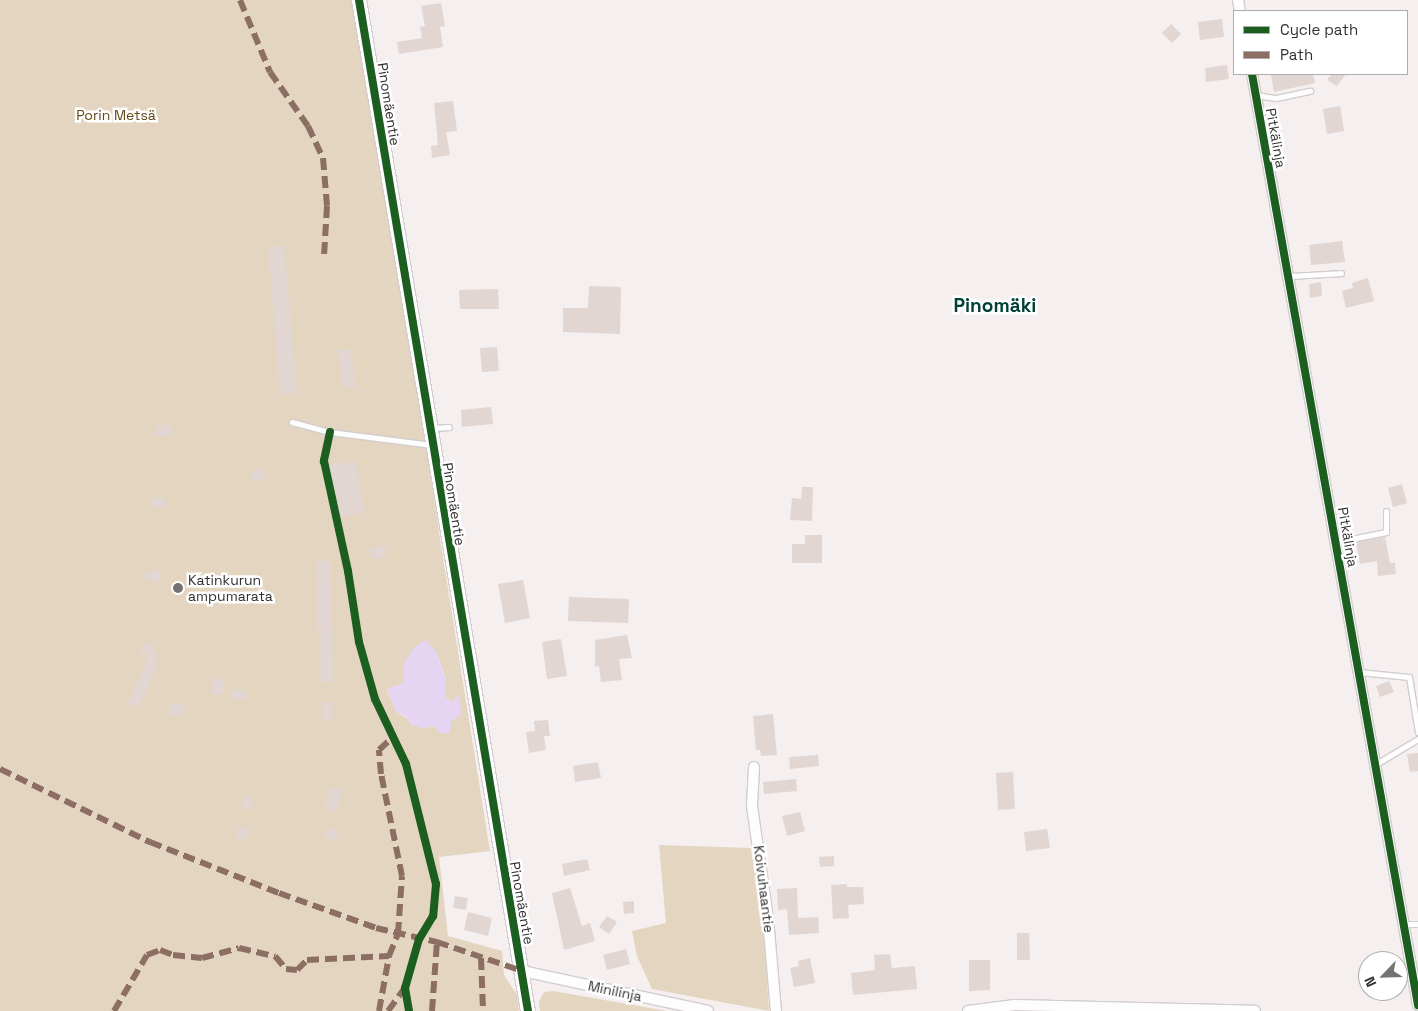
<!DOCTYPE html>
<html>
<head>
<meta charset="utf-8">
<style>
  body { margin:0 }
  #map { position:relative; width:1418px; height:1011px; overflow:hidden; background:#f5efef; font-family:"Space Grotesk",sans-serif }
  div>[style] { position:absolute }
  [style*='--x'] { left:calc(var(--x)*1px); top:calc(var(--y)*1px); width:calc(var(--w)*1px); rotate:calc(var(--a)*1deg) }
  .green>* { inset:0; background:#e3d5c0 }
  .water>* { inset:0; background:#e5d4f2 }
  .building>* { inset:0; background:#e2d6d2 }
  .roads { filter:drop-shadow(1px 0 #d2cdce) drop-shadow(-1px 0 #d2cdce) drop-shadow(0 1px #d2cdce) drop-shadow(0 -1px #d2cdce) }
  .lane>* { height:5px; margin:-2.5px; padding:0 2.5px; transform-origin:2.5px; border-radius:2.5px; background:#fefdfd }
  .street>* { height:10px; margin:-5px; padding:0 5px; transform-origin:5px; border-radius:5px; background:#fefdfd }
  .secondary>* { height:14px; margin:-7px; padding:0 7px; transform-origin:7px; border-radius:7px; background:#fefdfd }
  .quiet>* { height:6px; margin-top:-3px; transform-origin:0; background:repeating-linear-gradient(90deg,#8d6e63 0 12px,transparent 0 18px) }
  .cycleway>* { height:8px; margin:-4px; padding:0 4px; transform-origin:4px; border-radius:4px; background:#1b5e20 }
  .dots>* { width:14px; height:14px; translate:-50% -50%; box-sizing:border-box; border:2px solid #fff; border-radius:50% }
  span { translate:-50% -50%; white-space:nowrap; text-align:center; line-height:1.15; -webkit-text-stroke:5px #fff; paint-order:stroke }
  .street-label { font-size:14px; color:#332f2f }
  .park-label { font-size:14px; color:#604716 }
  .poi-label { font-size:14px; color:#332f2f }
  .left { translate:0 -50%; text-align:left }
  .district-label { font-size:19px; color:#024138; font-weight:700 }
  .legend { position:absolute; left:1233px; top:10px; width:175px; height:65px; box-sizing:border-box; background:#fff; border:1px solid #adacac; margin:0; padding:6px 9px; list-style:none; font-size:15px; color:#332f2f }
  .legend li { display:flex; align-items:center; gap:10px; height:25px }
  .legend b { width:25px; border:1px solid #adacac }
  .north { position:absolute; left:1358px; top:951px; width:50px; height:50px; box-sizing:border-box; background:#fff; border:1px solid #adacac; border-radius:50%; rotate:246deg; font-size:14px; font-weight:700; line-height:20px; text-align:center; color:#332f2f }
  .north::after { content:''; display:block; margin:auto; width:18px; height:22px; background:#777272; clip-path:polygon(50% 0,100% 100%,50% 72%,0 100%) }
</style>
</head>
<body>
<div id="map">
  <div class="green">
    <i style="clip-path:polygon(evenodd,0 0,360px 0,441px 545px,490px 851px,439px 857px,448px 936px,502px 951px,504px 975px,517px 995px,519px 1011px,0 1011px,0 0,436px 652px,446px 679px,446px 698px,452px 702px,458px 695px,434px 726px,423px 728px,397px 712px,387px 690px,403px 683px,436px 652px)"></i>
    <i style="clip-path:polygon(659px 845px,751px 848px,763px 920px,769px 1011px,652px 989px,637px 956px,632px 931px,666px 923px)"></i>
    <i style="clip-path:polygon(553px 991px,667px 1011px,540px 1011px,539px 1001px,544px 992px)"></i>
  </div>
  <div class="water">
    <i style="clip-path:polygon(426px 640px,436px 652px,446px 680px,446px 698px,452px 702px,459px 694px,461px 714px,452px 721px,449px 734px,440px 733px,434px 726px,423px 728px,411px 725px,407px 717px,397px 712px,387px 689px,403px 683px,404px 663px,415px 646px)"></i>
  </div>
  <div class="building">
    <i style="clip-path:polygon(441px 3px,445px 26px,440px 27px,443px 47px,399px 54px,397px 42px,422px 38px,420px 27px,425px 26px,421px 6px)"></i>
    <i style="clip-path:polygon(1222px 19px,1224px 37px,1200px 40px,1198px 22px)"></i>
    <i style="clip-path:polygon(1171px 24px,1181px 34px,1172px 43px,1162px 33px)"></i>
    <i style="clip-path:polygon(1227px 65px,1229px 79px,1206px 82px,1205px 68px)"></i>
    <i style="clip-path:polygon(1313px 74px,1315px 83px,1274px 92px,1271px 75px)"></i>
    <i style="clip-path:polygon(1332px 74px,1346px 74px,1337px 86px,1327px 80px)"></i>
    <i style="clip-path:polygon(453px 101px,457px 131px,446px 132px,450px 155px,432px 158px,431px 146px,438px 145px,434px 103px)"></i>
    <i style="clip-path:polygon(1340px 106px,1344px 131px,1327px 134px,1323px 109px)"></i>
    <i style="clip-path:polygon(1342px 241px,1345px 262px,1311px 265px,1309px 245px)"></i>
    <i style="clip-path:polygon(284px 245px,297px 393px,280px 394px,268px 246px)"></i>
    <i style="clip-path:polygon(1368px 278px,1374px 301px,1346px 308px,1342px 291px,1353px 288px,1352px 283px)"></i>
    <i style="clip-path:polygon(1321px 282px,1322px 296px,1310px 298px,1309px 284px)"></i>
    <i style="clip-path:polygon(589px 286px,621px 287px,620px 334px,563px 332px,563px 308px,588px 308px)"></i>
    <i style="clip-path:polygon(498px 289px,499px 309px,460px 309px,459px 290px)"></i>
    <i style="clip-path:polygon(497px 347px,499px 371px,482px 372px,480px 348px)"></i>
    <i style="clip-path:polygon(351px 349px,355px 387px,342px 388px,338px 350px)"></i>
    <i style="clip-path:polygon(491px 407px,493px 424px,462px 427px,461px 410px)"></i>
    <i style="clip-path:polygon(155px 425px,172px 425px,172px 436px,155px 436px)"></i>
    <i style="clip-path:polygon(355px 461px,365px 512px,339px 517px,329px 466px)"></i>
    <i style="clip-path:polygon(261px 469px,265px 479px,253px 483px,250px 473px)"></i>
    <i style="clip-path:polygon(1402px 484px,1407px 503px,1393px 507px,1388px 488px)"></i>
    <i style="clip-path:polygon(802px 487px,813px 487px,812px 521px,790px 520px,792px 498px,801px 499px)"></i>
    <i style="clip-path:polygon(152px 498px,165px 498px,165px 508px,151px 508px)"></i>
    <i style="clip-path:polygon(805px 535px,822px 535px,822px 563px,792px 563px,792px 544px,805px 544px)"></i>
    <i style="clip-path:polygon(1385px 537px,1390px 563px,1395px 563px,1396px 574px,1378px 576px,1377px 561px,1360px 564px,1356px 542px)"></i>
    <i style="clip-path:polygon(385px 546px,386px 557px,371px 558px,370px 548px)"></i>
    <i style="clip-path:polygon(330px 561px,334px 682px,320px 682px,316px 562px)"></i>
    <i style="clip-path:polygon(146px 571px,160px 571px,160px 581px,146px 581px)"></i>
    <i style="clip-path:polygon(523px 580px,530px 618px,505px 623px,498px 584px)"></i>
    <i style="clip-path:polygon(569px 597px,629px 599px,628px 623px,568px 621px)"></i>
    <i style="clip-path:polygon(627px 635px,632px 658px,619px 659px,622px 680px,601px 682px,599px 666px,595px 667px,595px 640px)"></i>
    <i style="clip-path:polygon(561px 639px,567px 676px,547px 679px,542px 642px)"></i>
    <i style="clip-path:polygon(155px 641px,157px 666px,139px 707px,128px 703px,149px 654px,141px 654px,142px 644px,153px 645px)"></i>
    <i style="clip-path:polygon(212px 679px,224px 679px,224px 694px,212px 694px)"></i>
    <i style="clip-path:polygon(1389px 681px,1394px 692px,1380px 697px,1376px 686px)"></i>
    <i style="clip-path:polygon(231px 690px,246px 690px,246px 700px,231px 699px)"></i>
    <i style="clip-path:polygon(171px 702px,185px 705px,181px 718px,168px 715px)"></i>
    <i style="clip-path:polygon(322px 702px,332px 702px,333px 720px,323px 720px)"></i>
    <i style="clip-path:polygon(773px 714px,777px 755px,761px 756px,760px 750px,756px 750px,753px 716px)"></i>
    <i style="clip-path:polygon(548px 720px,550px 736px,544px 736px,546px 750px,529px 753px,526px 732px,535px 731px,534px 721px)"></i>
    <i style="clip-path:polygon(1418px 753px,1418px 771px,1410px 772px,1407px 754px)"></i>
    <i style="clip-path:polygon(818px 755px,819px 766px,790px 769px,789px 757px)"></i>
    <i style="clip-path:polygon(598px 762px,601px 778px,575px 782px,573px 766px)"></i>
    <i style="clip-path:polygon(1013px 772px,1015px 809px,998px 810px,996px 773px)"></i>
    <i style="clip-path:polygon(796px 779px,797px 791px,764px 794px,763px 782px)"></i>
    <i style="clip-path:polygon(330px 786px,342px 789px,337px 811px,325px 808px)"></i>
    <i style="clip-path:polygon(244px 796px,253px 798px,251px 810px,242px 808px)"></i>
    <i style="clip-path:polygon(800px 812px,805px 831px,787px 836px,782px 816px)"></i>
    <i style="clip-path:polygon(238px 826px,248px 828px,247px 839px,236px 838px)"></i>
    <i style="clip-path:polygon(1047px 829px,1050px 848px,1026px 851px,1024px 832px)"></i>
    <i style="clip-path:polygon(326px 830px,337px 830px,337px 839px,326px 839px)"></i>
    <i style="clip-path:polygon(834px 856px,834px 866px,820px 867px,819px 857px)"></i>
    <i style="clip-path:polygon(587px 859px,590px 870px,564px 876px,562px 864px)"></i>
    <i style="clip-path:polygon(847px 884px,847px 887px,863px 887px,864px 904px,848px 905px,849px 918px,833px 919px,831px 885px)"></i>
    <i style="clip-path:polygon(570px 888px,582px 926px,590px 923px,595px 941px,564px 950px,552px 893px)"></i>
    <i style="clip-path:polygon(797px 888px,798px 918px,818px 917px,819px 933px,789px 935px,787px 909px,778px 910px,777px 889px)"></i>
    <i style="clip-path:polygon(455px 896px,468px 898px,466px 910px,453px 908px)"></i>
    <i style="clip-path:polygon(634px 901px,634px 913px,624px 914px,623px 902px)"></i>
    <i style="clip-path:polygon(468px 912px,492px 918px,488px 936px,464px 930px)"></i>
    <i style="clip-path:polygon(607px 916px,617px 922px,609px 934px,599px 927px)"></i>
    <i style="clip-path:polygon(1017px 933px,1029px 933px,1030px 960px,1017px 960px)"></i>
    <i style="clip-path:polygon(626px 949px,630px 964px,607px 970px,603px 955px)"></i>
    <i style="clip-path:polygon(890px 954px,892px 968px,915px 966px,917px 989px,853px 995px,851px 973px,875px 970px,874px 955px)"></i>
    <i style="clip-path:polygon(810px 958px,815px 983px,794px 987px,790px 968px,799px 966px,798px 961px)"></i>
    <i style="clip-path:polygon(969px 960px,990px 960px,990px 990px,969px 991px)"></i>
  </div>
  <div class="roads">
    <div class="lane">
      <i style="--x:1256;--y:95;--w:20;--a:9"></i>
      <i style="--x:1276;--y:98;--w:35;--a:-12"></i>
      <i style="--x:1288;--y:276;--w:53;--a:-3.2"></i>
      <i style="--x:292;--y:422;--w:39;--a:15"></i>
      <i style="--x:330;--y:432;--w:103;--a:7.3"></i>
      <i style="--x:432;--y:428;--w:17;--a:-3"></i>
      <i style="--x:1336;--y:542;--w:51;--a:-11.3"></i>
      <i style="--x:1386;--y:532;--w:21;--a:-90"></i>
      <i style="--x:1359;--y:672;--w:50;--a:5.7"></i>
      <i style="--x:1409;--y:677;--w:56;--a:80.7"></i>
      <i style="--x:1376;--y:764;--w:49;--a:-30.8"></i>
      <i style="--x:1404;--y:924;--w:14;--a:0"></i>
    </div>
    <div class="street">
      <i style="--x:1238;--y:0;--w:11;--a:80"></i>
      <i style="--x:1252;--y:74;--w:946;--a:79.89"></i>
      <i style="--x:754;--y:767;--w:39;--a:93"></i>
      <i style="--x:752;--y:806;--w:113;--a:81.9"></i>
      <i style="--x:768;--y:918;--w:93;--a:85.1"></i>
      <i style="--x:522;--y:971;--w:190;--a:12.1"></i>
      <i style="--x:968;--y:1011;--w:47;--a:-7.3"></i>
      <i style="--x:1015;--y:1005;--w:240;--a:1.4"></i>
    </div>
    <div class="secondary">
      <i style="--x:359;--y:0;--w:1025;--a:80.51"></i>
    </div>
  </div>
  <div class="quiet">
    <i style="--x:240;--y:0;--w:78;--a:67.4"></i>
    <i style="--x:270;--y:72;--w:66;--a:54.9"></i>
    <i style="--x:308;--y:126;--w:35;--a:65"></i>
    <i style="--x:323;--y:158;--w:48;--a:85.2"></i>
    <i style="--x:327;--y:206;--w:50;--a:93.4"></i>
    <i style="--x:0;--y:769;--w:167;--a:26"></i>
    <i style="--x:150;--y:842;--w:139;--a:21.6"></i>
    <i style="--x:279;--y:893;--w:103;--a:19.8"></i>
    <i style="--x:376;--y:928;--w:63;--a:12.9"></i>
    <i style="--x:437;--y:942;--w:90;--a:18.8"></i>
    <i style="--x:481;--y:958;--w:53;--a:87.8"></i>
    <i style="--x:114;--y:1011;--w:65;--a:-59.5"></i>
    <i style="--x:147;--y:955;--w:14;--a:-21"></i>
    <i style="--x:160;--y:950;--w:14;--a:21"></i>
    <i style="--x:173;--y:955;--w:29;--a:6"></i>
    <i style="--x:202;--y:958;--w:38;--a:-15"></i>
    <i style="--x:239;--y:948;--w:37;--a:13"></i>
    <i style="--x:275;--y:956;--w:17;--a:50"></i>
    <i style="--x:286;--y:969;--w:11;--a:5"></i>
    <i style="--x:297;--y:970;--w:14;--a:-45"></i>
    <i style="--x:307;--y:960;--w:82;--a:-2.8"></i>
    <i style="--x:379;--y:1011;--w:56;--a:-79.7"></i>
    <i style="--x:389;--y:956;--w:24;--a:-68"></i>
    <i style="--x:398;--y:934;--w:58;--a:-86.1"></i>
    <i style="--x:402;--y:876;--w:104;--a:-101.6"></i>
    <i style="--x:381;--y:774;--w:24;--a:-95"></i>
    <i style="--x:379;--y:750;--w:19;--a:-43"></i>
    <i style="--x:388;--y:1011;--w:29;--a:-54"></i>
    <i style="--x:432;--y:1011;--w:69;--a:-85.9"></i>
  </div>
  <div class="cycleway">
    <i style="--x:359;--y:0;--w:1025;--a:80.51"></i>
    <i style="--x:1252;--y:74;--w:946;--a:79.89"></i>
    <i style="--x:330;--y:432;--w:30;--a:102"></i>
    <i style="--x:324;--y:461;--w:113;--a:77.7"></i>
    <i style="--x:348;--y:571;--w:72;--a:81.2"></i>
    <i style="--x:359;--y:642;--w:59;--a:74.3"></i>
    <i style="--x:375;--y:699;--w:72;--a:64.5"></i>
    <i style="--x:406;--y:764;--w:124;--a:76"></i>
    <i style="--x:436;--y:884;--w:32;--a:95"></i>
    <i style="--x:433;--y:916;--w:27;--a:121"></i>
    <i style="--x:419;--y:939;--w:51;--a:105.9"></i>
    <i style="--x:405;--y:988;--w:23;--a:80"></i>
  </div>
  <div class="dots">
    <i style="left:178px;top:588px;background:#777272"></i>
  </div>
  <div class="street-label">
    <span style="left:389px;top:104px;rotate:81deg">Pinomäentie</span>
    <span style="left:1276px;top:138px;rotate:80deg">Pitkälinja</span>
    <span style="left:454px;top:504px;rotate:81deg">Pinomäentie</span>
    <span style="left:1348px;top:537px;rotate:80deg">Pitkälinja</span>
    <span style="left:764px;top:889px;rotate:83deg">Koivuhaantie</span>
    <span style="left:522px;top:903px;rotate:80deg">Pinomäentie</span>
    <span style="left:615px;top:991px;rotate:12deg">Minilinja</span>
  </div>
  <div class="park-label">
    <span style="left:116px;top:115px">Porin Metsä</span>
  </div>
  <div class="poi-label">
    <span class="left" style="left:188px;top:588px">Katinkurun<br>ampumarata</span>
  </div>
  <div class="district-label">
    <span style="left:995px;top:306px">Pinomäki</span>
  </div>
  <ul class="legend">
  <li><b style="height:6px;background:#1b5e20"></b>Cycle path</li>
  <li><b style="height:6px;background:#8d6e63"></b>Path</li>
  </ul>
  <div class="north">N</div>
</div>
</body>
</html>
